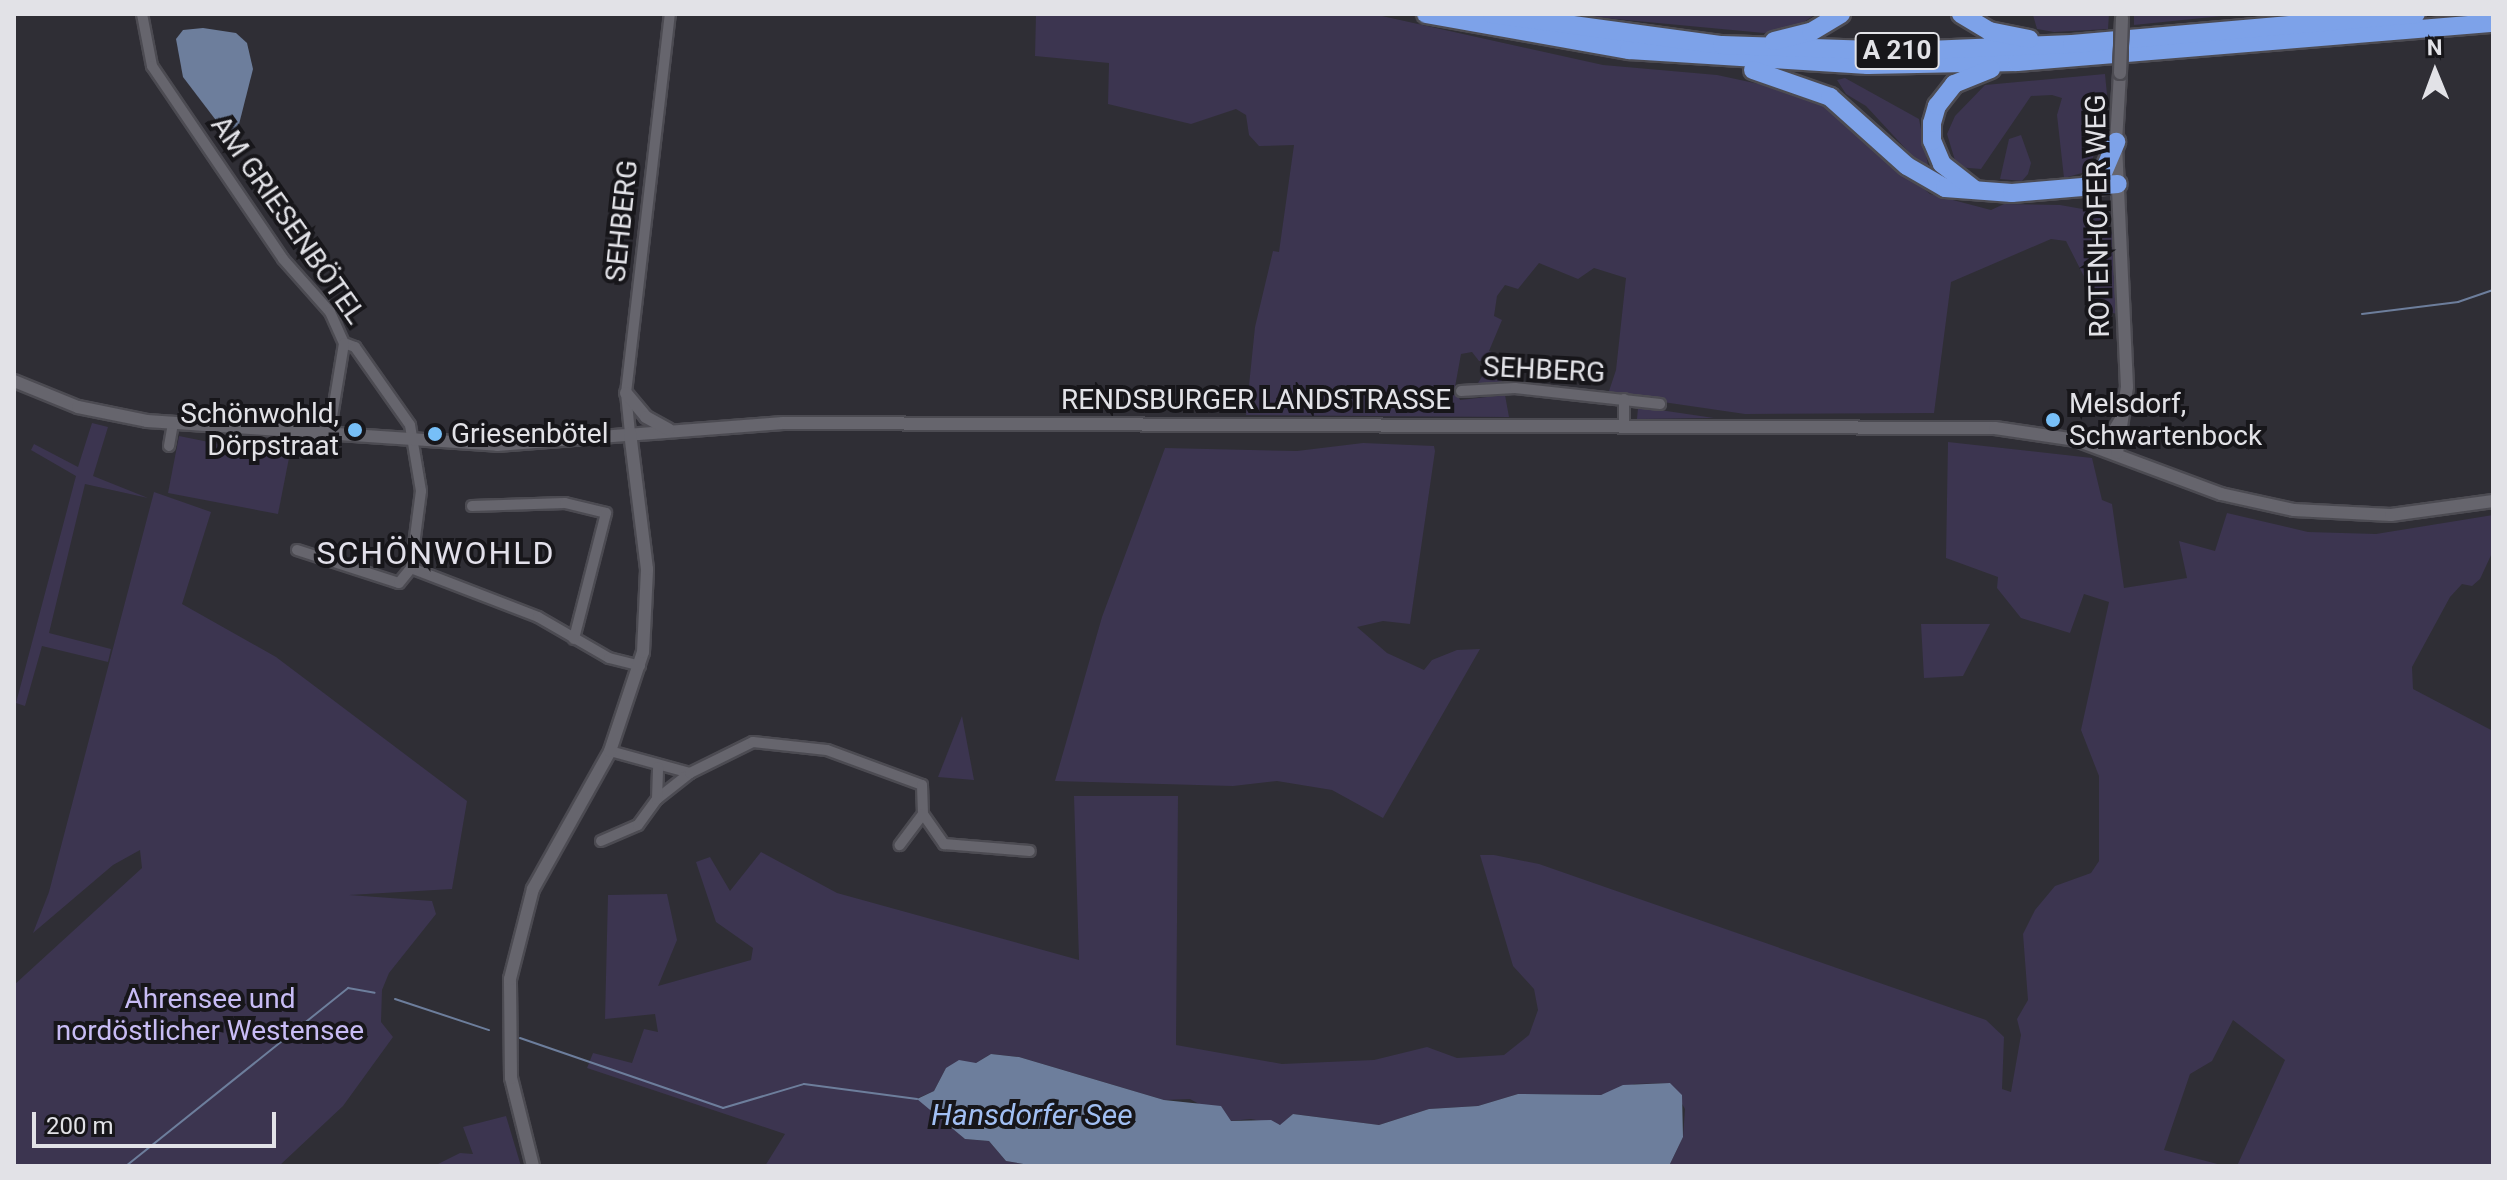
<!DOCTYPE html>
<html>
<head>
<meta charset="utf-8">
<style>
  body { margin:0 }
  #map { position:relative; width:2507px; height:1180px; overflow:hidden; background:#2f2e35; font-family:Roboto,sans-serif }
  div>[style] { position:absolute }
  [style*='--x'] { left:calc(var(--x)*1px); top:calc(var(--y)*1px); width:calc(var(--w)*1px); rotate:calc(var(--a)*1deg) }
  .green>* { inset:0; background:#3c3550 }
  .water>* { inset:0; background:#6d7e9c }
  .stream>* { height:2px; margin:-1px; padding:0 1px; transform-origin:1px; border-radius:1px; background:#6d7e9c }
  .roads { filter:drop-shadow(2px 0 #4c4b52) drop-shadow(-2px 0 #4c4b52) drop-shadow(0 2px #4c4b52) drop-shadow(0 -2px #4c4b52) }
  .minor>* { height:10px; margin:-5px; padding:0 5px; transform-origin:5px; border-radius:5px; background:#66656d }
  .tertiary>* { height:12px; margin:-6px; padding:0 6px; transform-origin:6px; border-radius:6px; background:#66656d }
  .motorway>* { height:18px; margin:-9px; padding:0 9px; transform-origin:9px; border-radius:9px; background:#7da2e9 }
  .bridges { filter:drop-shadow(2px 0 #4c4b52) drop-shadow(-2px 0 #4c4b52) drop-shadow(0 2px #4c4b52) drop-shadow(0 -2px #4c4b52) }
  .tertiary-bridge>* { height:12px; margin:-6px; padding:0 6px; transform-origin:6px; border-radius:6px; background:#66656d }
  .dots>* { width:22px; height:22px; translate:-50% -50%; box-sizing:border-box; border:4px solid #17161a; border-radius:50% }
  span { translate:-50% -50%; white-space:nowrap; text-align:center; line-height:1.15; -webkit-text-stroke:8px #17161a; paint-order:stroke }
  .shield-label span { padding:2px 6px; background:#17161a; border:2px solid; border-radius:6px; -webkit-text-stroke-width:0 }
  .shield-label { font-size:26px; color:#e2e2e7; font-weight:700 }
  .street-label { font-size:28px; color:#e2e2e7 }
  .poi-label { font-size:28px; color:#e2e2e7 }
  .left { translate:0 -50%; text-align:left }
  .right { translate:-100% -50%; text-align:right }
  .park-label { font-size:28px; color:#c8bcf5 }
  .water-label { font-size:30px; color:#a1bff3; font-style:italic }
  .quarter-label { font-size:32px; color:#e2e0ea; letter-spacing:2px }
  .frame { position:absolute; inset:0; border:16px solid #e2e2e7; pointer-events:none }
  .north { position:absolute; left:2395px; top:32px; width:80px; height:80px; -webkit-text-stroke:6px #17161a; paint-order:stroke; rotate:359deg; font-size:22px; font-weight:700; line-height:32px; text-align:center; color:#e2e2e7 }
  .north::after { content:''; display:block; margin:auto; width:28px; height:36px; background:#e2e2e7; clip-path:polygon(50% 0,100% 100%,50% 72%,0 100%) }
  .scale { position:absolute; left:32px; top:1112px; width:244px; height:36px; box-sizing:border-box; border:4px solid #e2e2e7; border-top:0; padding-left:10px; font-size:24px; line-height:28px; white-space:nowrap; color:#e2e2e7; -webkit-text-stroke:6px #17161a; paint-order:stroke }
</style>
</head>
<body>
<div id="map">
  <div class="green">
    <i style="clip-path:polygon(1036px 14px,1373px 14px,1603px 65px,1717px 75px,1791px 91px,1825px 105px,1930px 194px,1991px 210px,2004px 204px,2060px 205px,2105px 213px,2112px 236px,2117px 314px,2101px 310px,2066px 241px,2051px 239px,1951px 282px,1934px 413px,1745px 414px,1608px 394px,1616px 370px,1626px 278px,1594px 268px,1578px 279px,1539px 263px,1518px 289px,1505px 285px,1497px 296px,1494px 316px,1502px 320px,1489px 351px,1501px 356px,1502px 383px,1478px 383px,1491px 362px,1479px 361px,1472px 352px,1461px 354px,1455px 387px,1460px 400px,1505px 395px,1509px 417px,1246px 415px,1255px 327px,1273px 251px,1279px 252px,1294px 145px,1259px 146px,1249px 135px,1246px 115px,1236px 109px,1191px 124px,1108px 104px,1109px 63px,1035px 56px)"></i>
    <i style="clip-path:polygon(1562px 14px,1816px 14px,1793px 29px,1764px 33px)"></i>
    <i style="clip-path:polygon(2010px 14px,2109px 14px,2108px 29px,2054px 32px,2037px 29px,2033px 15px)"></i>
    <i style="clip-path:polygon(2134px 14px,2241px 14px,2134px 25px)"></i>
    <i style="clip-path:polygon(2105px 74px,2108px 105px,2092px 161px,2082px 173px,2064px 178px,2057px 115px,2062px 98px,2052px 95px,2031px 96px,1981px 169px,1957px 167px,1947px 134px,1955px 116px,1985px 85px)"></i>
    <i style="clip-path:polygon(1845px 78px,1919px 119px,1928px 165px,1917px 161px,1866px 106px,1846px 94px,1837px 80px)"></i>
    <i style="clip-path:polygon(2021px 135px,2031px 163px,2028px 174px,2022px 181px,2000px 179px,2009px 139px)"></i>
    <i style="clip-path:polygon(1638px 408px,1653px 409px,1714px 418px,1637px 419px)"></i>
    <i style="clip-path:polygon(92px 423px,108px 427px,93px 476px,148px 498px,85px 484px,49px 633px,111px 649px,108px 662px,42px 646px,25px 706px,16px 703px,76px 476px,31px 450px,34px 444px,78px 467px)"></i>
    <i style="clip-path:polygon(179px 436px,289px 458px,278px 514px,168px 493px)"></i>
    <i style="clip-path:polygon(1948px 442px,2092px 458px,2102px 500px,2112px 504px,2124px 588px,2187px 578px,2179px 541px,2215px 551px,2227px 513px,2308px 532px,2376px 534px,2493px 515px,2493px 551px,2480px 579px,2472px 586px,2462px 584px,2450px 597px,2412px 667px,2413px 689px,2493px 731px,2493px 1166px,2237px 1166px,2285px 1060px,2233px 1020px,2212px 1061px,2190px 1074px,2164px 1150px,2225px 1166px,1669px 1166px,1683px 1137px,1685px 1109px,1670px 1083px,1635px 1084px,1601px 1095px,1518px 1094px,1478px 1106px,1429px 1109px,1379px 1125px,1293px 1114px,1281px 1125px,1251px 1119px,1230px 1121px,1190px 1099px,1164px 1100px,1019px 1057px,991px 1054px,976px 1063px,946px 1068px,934px 1091px,918px 1098px,965px 1139px,989px 1141px,1006px 1161px,1035px 1166px,765px 1166px,785px 1134px,587px 1068px,593px 1053px,632px 1063px,644px 1029px,658px 1032px,655px 1014px,605px 1019px,608px 895px,667px 894px,677px 940px,658px 986px,751px 960px,753px 948px,716px 922px,696px 862px,710px 857px,730px 891px,761px 852px,837px 893px,1079px 960px,1074px 796px,1178px 796px,1176px 1045px,1282px 1064px,1374px 1060px,1427px 1047px,1457px 1058px,1504px 1055px,1529px 1035px,1538px 1010px,1534px 989px,1513px 966px,1480px 855px,1494px 855px,1539px 864px,1986px 1020px,2004px 1037px,2002px 1089px,2011px 1092px,2021px 1035px,2017px 1019px,2028px 1000px,2023px 934px,2035px 910px,2055px 886px,2091px 873px,2099px 861px,2099px 776px,2081px 730px,2109px 602px,2084px 594px,2070px 633px,2021px 618px,1997px 588px,1998px 577px,1946px 558px)"></i>
    <i style="clip-path:polygon(1363px 443px,1434px 446px,1435px 451px,1410px 624px,1383px 621px,1357px 627px,1387px 653px,1424px 670px,1432px 660px,1457px 650px,1480px 649px,1383px 818px,1332px 790px,1277px 781px,1233px 786px,1055px 781px,1102px 617px,1165px 448px,1297px 451px)"></i>
    <i style="clip-path:polygon(154px 492px,211px 512px,182px 604px,276px 657px,467px 801px,452px 889px,349px 895px,432px 901px,436px 914px,389px 973px,382px 990px,381px 1022px,393px 1037px,343px 1106px,279px 1166px,14px 1166px,14px 985px,142px 868px,140px 850px,113px 865px,33px 933px,49px 892px)"></i>
    <i style="clip-path:polygon(1921px 624px,1990px 624px,1963px 676px,1924px 678px)"></i>
    <i style="clip-path:polygon(962px 716px,974px 780px,938px 777px)"></i>
    <i style="clip-path:polygon(506px 1116px,521px 1166px,434px 1166px,460px 1153px,473px 1154px,463px 1127px)"></i>
  </div>
  <div class="water">
    <i style="clip-path:polygon(203px 28px,236px 33px,247px 43px,253px 69px,234px 144px,183px 77px,176px 39px,183px 30px)"></i>
    <i style="clip-path:polygon(991px 1054px,1019px 1057px,1164px 1100px,1221px 1106px,1231px 1121px,1271px 1120px,1280px 1125px,1293px 1114px,1379px 1125px,1429px 1109px,1478px 1106px,1518px 1094px,1601px 1095px,1623px 1085px,1670px 1083px,1682px 1095px,1683px 1137px,1669px 1166px,1035px 1166px,1006px 1161px,989px 1141px,965px 1139px,917px 1099px,934px 1091px,946px 1068px,959px 1060px,976px 1063px)"></i>
  </div>
  <div class="stream">
    <i style="--x:2362;--y:314;--w:97;--a:-7.1"></i>
    <i style="--x:2458;--y:302;--w:37;--a:-19"></i>
    <i style="--x:395;--y:999;--w:99;--a:18.3"></i>
    <i style="--x:520;--y:1038;--w:215;--a:19"></i>
    <i style="--x:723;--y:1108;--w:84;--a:-16.5"></i>
    <i style="--x:804;--y:1084;--w:114;--a:7.6"></i>
    <i style="--x:126;--y:1166;--w:285;--a:-38.7"></i>
    <i style="--x:348;--y:988;--w:27;--a:10"></i>
  </div>
  <div class="roads">
    <div class="minor">
      <i style="--x:142;--y:14;--w:53;--a:79.1"></i>
      <i style="--x:152;--y:66;--w:233;--a:55.8"></i>
      <i style="--x:283;--y:259;--w:71;--a:48.4"></i>
      <i style="--x:330;--y:312;--w:34;--a:66"></i>
      <i style="--x:344;--y:343;--w:12;--a:20"></i>
      <i style="--x:355;--y:347;--w:95;--a:54.8"></i>
      <i style="--x:410;--y:425;--w:67;--a:80.5"></i>
      <i style="--x:421;--y:491;--w:78;--a:97.4"></i>
      <i style="--x:411;--y:568;--w:136;--a:21.1"></i>
      <i style="--x:538;--y:617;--w:82;--a:30"></i>
      <i style="--x:609;--y:658;--w:32;--a:14"></i>
      <i style="--x:1461;--y:391;--w:54;--a:-3.2"></i>
      <i style="--x:1515;--y:388;--w:146;--a:6.3"></i>
      <i style="--x:1624;--y:399;--w:26;--a:90"></i>
      <i style="--x:630;--y:433;--w:40;--a:-95.7"></i>
      <i style="--x:626;--y:393;--w:382;--a:-83.4"></i>
      <i style="--x:329;--y:435;--w:93;--a:-80.7"></i>
      <i style="--x:169;--y:446;--w:22;--a:-80"></i>
      <i style="--x:472;--y:506;--w:93;--a:-1.8"></i>
      <i style="--x:565;--y:503;--w:42;--a:13.7"></i>
      <i style="--x:606;--y:513;--w:130;--a:104.3"></i>
      <i style="--x:297;--y:550;--w:107;--a:17.9"></i>
      <i style="--x:399;--y:583;--w:19;--a:-51"></i>
      <i style="--x:610;--y:751;--w:83;--a:15.4"></i>
      <i style="--x:657;--y:799;--w:42;--a:-38.2"></i>
      <i style="--x:690;--y:773;--w:70;--a:-26.2"></i>
      <i style="--x:753;--y:742;--w:74;--a:6.2"></i>
      <i style="--x:827;--y:750;--w:101;--a:20.2"></i>
      <i style="--x:922;--y:785;--w:29;--a:88"></i>
      <i style="--x:923;--y:814;--w:39;--a:127"></i>
      <i style="--x:923;--y:814;--w:37;--a:55"></i>
      <i style="--x:944;--y:844;--w:86;--a:4.7"></i>
      <i style="--x:601;--y:841;--w:40;--a:-23.4"></i>
      <i style="--x:638;--y:825;--w:32;--a:-54"></i>
      <i style="--x:657;--y:799;--w:32;--a:-88"></i>
    </div>
    <div class="tertiary">
      <i style="--x:14;--y:381;--w:69;--a:22.1"></i>
      <i style="--x:78;--y:407;--w:70;--a:11.5"></i>
      <i style="--x:147;--y:421;--w:351;--a:3.9"></i>
      <i style="--x:497;--y:445;--w:287;--a:-4.4"></i>
      <i style="--x:783;--y:423;--w:1212;--a:0.24"></i>
      <i style="--x:1995;--y:428;--w:82;--a:8.4"></i>
      <i style="--x:2076;--y:440;--w:155;--a:20.4"></i>
      <i style="--x:2221;--y:494;--w:75;--a:12.4"></i>
      <i style="--x:2294;--y:510;--w:97;--a:3"></i>
      <i style="--x:2391;--y:515;--w:103;--a:-7.8"></i>
      <i style="--x:626;--y:393;--w:31;--a:50"></i>
      <i style="--x:646;--y:417;--w:26;--a:29"></i>
      <i style="--x:2103;--y:449;--w:37;--a:-59"></i>
      <i style="--x:2117;--y:453;--w:67;--a:-81.4"></i>
      <i style="--x:2127;--y:387;--w:245;--a:-92.6"></i>
      <i style="--x:2116;--y:142;--w:69;--a:-86.7"></i>
      <i style="--x:533;--y:1166;--w:91;--a:-104"></i>
      <i style="--x:511;--y:1078;--w:99;--a:-90.6"></i>
      <i style="--x:510;--y:979;--w:93;--a:-75.7"></i>
      <i style="--x:533;--y:889;--w:158;--a:-60.8"></i>
      <i style="--x:610;--y:751;--w:104;--a:-71.6"></i>
      <i style="--x:643;--y:652;--w:83;--a:-87.2"></i>
      <i style="--x:647;--y:569;--w:137;--a:-97.1"></i>
    </div>
    <div class="motorway">
      <i style="--x:1426;--y:14;--w:206;--a:10.1"></i>
      <i style="--x:1629;--y:50;--w:239;--a:3.6"></i>
      <i style="--x:1868;--y:65;--w:149;--a:-1.2"></i>
      <i style="--x:2017;--y:62;--w:478;--a:-4.7"></i>
      <i style="--x:1492;--y:14;--w:232;--a:7.7"></i>
      <i style="--x:1722;--y:45;--w:182;--a:1.9"></i>
      <i style="--x:1904;--y:51;--w:168;--a:-2.4"></i>
      <i style="--x:2072;--y:44;--w:345;--a:-5"></i>
      <i style="--x:1961;--y:14;--w:33;--a:31"></i>
      <i style="--x:1989;--y:31;--w:41;--a:11.3"></i>
      <i style="--x:1774;--y:41;--w:38;--a:-14"></i>
      <i style="--x:1811;--y:32;--w:35;--a:-31"></i>
      <i style="--x:1753;--y:70;--w:82;--a:19.3"></i>
      <i style="--x:1830;--y:97;--w:103;--a:41.9"></i>
      <i style="--x:1907;--y:166;--w:44;--a:30.1"></i>
      <i style="--x:1945;--y:188;--w:67;--a:4.3"></i>
      <i style="--x:2012;--y:193;--w:106;--a:-4.9"></i>
      <i style="--x:2088;--y:185;--w:19;--a:-39"></i>
      <i style="--x:2103;--y:173;--w:34;--a:-67"></i>
      <i style="--x:1974;--y:189;--w:41;--a:-142"></i>
      <i style="--x:1942;--y:164;--w:25;--a:-113"></i>
      <i style="--x:1932;--y:141;--w:18;--a:-90"></i>
      <i style="--x:1932;--y:123;--w:18;--a:-74"></i>
      <i style="--x:1937;--y:106;--w:28;--a:-52"></i>
      <i style="--x:1954;--y:84;--w:40;--a:-22"></i>
    </div>
  </div>
  <div class="bridges">
    <div class="tertiary-bridge">
      <i style="--x:2120;--y:73;--w:55;--a:-87.9"></i>
    </div>
  </div>
  <div class="dots">
    <i style="left:2053px;top:420px;background:#77bff7"></i>
    <i style="left:355px;top:430px;background:#77bff7"></i>
    <i style="left:435px;top:434px;background:#77bff7"></i>
  </div>
  <div class="shield-label">
    <span style="left:1897px;top:51px">A 210</span>
  </div>
  <div class="street-label">
    <span style="left:2098px;top:216px;rotate:-91deg">ROTENHOFER WEG</span>
    <span style="left:288px;top:220px;rotate:55deg">AM GRIESENBÖTEL</span>
    <span style="left:622px;top:221px;rotate:-84deg">SEHBERG</span>
    <span style="left:1544px;top:370px;rotate:3deg">SEHBERG</span>
    <span style="left:1256px;top:400px">RENDSBURGER LANDSTRASSE</span>
  </div>
  <div class="poi-label">
    <span class="left" style="left:2069px;top:420px">Melsdorf,<br>Schwartenbock</span>
    <span class="right" style="left:339px;top:430px">Schönwohld,<br>Dörpstraat</span>
    <span class="left" style="left:451px;top:434px">Griesenbötel</span>
  </div>
  <div class="park-label">
    <span style="left:210px;top:1015px">Ahrensee und<br>nordöstlicher Westensee</span>
  </div>
  <div class="water-label">
    <span style="left:1032px;top:1115px">Hansdorfer See</span>
  </div>
  <div class="quarter-label">
    <span style="left:436px;top:553px">SCHÖNWOHLD</span>
  </div>
  <div class="frame"></div>
  <div class="north">N</div>
  <div class="scale">200 m</div>
</div>
</body>
</html>
